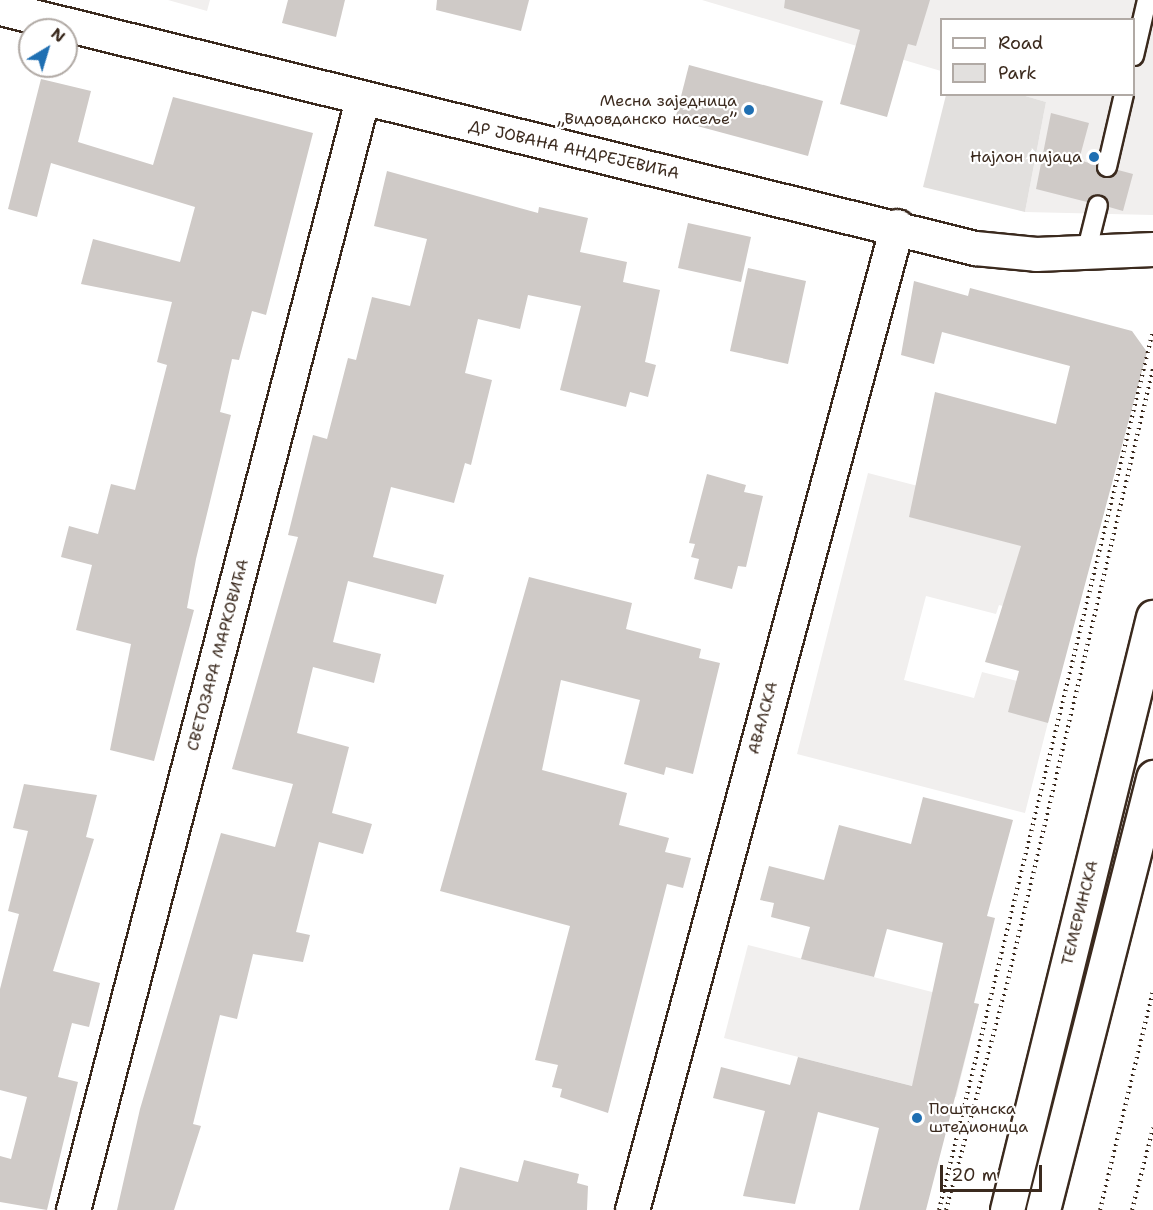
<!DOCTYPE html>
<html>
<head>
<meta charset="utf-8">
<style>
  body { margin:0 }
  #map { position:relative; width:1153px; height:1210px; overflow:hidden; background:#fff; font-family:"Shantell Sans",sans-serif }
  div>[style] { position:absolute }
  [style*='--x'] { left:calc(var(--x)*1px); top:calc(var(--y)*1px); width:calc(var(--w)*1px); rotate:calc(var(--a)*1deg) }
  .built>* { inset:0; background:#f1efee }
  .green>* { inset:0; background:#e2e0de }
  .building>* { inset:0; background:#cfcac7 }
  .path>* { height:4px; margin-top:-2px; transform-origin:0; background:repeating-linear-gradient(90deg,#3b2a1e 0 1.5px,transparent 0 6px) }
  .roads { filter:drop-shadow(2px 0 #3b2a1e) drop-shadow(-2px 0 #3b2a1e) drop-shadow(0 2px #3b2a1e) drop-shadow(0 -2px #3b2a1e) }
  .lane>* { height:18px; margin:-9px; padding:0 9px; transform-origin:9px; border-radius:9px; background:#fff }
  .street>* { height:33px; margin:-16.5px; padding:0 16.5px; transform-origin:16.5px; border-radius:16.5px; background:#fff }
  .secondary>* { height:33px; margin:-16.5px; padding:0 16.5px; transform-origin:16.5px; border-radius:16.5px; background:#fff }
  .dots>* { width:16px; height:16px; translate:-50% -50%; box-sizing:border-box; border:3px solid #fff; border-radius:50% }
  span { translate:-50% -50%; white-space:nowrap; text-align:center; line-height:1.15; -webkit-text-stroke:4.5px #fff; paint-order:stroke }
  .poi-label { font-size:16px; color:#3b2a1e }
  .right { translate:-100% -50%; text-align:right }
  .left { translate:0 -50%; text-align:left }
  .street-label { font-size:16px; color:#3b2a1e }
  .legend { position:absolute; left:940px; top:18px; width:195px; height:78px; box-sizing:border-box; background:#fff; border:2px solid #b1aaa5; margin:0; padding:8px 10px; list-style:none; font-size:18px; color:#3b2a1e }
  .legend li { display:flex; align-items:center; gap:12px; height:30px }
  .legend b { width:30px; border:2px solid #b1aaa5 }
  .north { position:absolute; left:18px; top:18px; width:60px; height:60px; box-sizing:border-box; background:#fff; border:2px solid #b1aaa5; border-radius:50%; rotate:38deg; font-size:16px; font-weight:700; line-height:24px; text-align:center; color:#3b2a1e }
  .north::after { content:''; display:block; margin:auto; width:21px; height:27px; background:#1f6fb2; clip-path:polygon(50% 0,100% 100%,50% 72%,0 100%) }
  .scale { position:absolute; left:940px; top:1165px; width:102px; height:27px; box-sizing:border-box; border:3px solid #3b2a1e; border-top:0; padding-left:8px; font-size:18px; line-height:21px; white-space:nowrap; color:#3b2a1e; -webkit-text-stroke:4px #fff; paint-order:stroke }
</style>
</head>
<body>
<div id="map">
  <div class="built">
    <i style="clip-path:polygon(168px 0,210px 0,207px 11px)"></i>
    <i style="clip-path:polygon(702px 0,1153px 0,1153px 215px,1025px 212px,1046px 102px,1022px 95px,1134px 94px,1134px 20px,942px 20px,941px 71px)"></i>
    <i style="clip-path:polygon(868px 473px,1098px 533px,1072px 624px,999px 605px,996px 614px,926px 596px,904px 680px,974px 698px,982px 672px,1056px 691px,1025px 813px,797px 754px)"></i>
    <i style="clip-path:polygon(748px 945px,979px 1004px,956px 1097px,724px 1038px)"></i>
  </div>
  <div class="green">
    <i style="clip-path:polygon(946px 95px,1022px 95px,1046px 102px,1025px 212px,923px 187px)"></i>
  </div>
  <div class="building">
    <i style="clip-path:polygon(288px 0,345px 0,336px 37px,282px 23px)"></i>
    <i style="clip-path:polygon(437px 0,529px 0,521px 31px,436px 10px)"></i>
    <i style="clip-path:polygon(785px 0,930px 0,916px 46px,908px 44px,887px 117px,840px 104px,860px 30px,784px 8px)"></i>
    <i style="clip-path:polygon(689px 65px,823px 101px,808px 156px,675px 120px)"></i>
    <i style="clip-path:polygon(41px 79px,91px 91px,78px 142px,153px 165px,173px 97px,313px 133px,266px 315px,252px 311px,239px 360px,232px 359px,220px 412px,231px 415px,196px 559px,187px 608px,194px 610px,154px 761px,110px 750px,131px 644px,76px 630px,92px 565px,61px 557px,69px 526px,98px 534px,111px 484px,135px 490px,167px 365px,157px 362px,172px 302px,81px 284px,93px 239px,180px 262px,195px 207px,51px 163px,37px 217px,8px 209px)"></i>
    <i style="clip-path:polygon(1051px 113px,1089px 123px,1079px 160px,1096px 165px,1104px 178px,1118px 170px,1133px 174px,1123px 211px,1109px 207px,1101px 194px,1087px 202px,1036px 189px)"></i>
    <i style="clip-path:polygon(387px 171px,538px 213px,539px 207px,588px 218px,580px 252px,627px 262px,623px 282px,660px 290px,645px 362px,656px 365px,648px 397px,630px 392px,626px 407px,560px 390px,581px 306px,528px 295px,520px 329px,478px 319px,465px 373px,492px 380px,471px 465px,465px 463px,454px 503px,391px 487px,373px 557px,444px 575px,436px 604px,348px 581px,333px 642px,381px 654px,374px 683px,313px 667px,297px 733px,349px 747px,332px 813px,372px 824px,363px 854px,319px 842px,296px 932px,310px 935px,303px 962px,253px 954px,237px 1019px,220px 1015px,193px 1124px,201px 1126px,174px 1210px,117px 1210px,140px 1109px,221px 833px,275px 847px,293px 784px,232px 769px,298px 537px,288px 535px,313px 435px,327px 439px,348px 358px,356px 360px,372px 297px,410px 306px,427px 239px,374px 226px)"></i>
    <i style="clip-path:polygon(688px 223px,751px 237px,741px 282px,678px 268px)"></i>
    <i style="clip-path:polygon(748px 268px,806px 281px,788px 364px,730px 351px)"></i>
    <i style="clip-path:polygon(914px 281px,968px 296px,970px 288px,1132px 331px,1147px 352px,1048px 723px,1008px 712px,1019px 671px,985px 662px,1021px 546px,909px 517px,935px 392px,1056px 424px,1070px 366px,942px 332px,934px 364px,901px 355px)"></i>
    <i style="clip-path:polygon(707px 474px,746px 485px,744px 492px,763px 496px,746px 567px,738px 566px,732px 589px,694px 579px,699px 559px,691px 557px,695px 544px,689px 543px)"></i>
    <i style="clip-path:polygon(529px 577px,632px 603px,626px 629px,701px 649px,699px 658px,720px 663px,693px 774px,666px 767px,664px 775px,624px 764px,640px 700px,561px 680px,542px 770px,627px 793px,619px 825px,669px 838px,665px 852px,691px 858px,683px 888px,667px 884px,608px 1113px,560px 1097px,562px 1089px,552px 1087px,558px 1065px,535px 1060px,570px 926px,440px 891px)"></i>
    <i style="clip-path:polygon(24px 784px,97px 795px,86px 837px,94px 839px,53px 971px,100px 983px,89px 1027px,72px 1023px,58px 1077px,78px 1082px,47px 1210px,0 1202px,0 1156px,11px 1159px,27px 1097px,0 1090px,0 989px,19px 914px,8px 911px,28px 831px,13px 828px)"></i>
    <i style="clip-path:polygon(923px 797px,1013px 820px,987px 916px,995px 918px,974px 1003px,979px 1004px,926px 1210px,859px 1210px,879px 1128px,818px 1112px,795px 1204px,743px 1196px,765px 1111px,713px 1098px,721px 1067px,790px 1085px,798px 1057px,912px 1086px,943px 943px,887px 929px,874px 977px,801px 959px,810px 927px,771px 917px,774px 903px,760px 900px,769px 866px,824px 880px,839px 825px,911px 844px)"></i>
    <i style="clip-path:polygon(524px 1160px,579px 1174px,577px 1183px,588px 1186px,587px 1210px,449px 1210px,460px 1167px,518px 1182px)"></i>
  </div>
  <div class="path">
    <i style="--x:939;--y:1210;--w:905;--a:-76.32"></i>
    <i style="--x:946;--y:1210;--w:234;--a:-74.9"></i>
    <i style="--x:1007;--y:984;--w:632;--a:-76.65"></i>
    <i style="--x:1100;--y:1210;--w:225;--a:-76.4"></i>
    <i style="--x:1132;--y:1210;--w:85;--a:-75.6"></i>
  </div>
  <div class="roads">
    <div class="lane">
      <i style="--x:1134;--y:56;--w:57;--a:-76.9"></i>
      <i style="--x:1107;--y:167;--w:75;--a:-76.9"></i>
      <i style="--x:1086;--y:253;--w:49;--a:-76"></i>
    </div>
    <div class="street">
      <i style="--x:0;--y:8;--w:1004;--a:13.83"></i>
      <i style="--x:975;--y:248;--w:61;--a:5.6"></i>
      <i style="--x:1036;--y:254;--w:117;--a:-2.4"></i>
      <i style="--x:73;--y:1210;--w:1147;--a:-75.41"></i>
      <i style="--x:632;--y:1210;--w:1019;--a:-74.93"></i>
    </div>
    <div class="secondary">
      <i style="--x:1007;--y:1210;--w:611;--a:-76.17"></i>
      <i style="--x:1043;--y:1210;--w:447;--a:-75.7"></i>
    </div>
  </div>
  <div class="dots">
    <i style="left:749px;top:110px;background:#1f6fb2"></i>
    <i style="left:1094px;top:157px;background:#1f6fb2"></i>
    <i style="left:917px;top:1118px;background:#1f6fb2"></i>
  </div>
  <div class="poi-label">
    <span class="right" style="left:737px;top:110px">Месна заједница<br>„Видовданско насеље”</span>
    <span class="right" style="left:1082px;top:157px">Најлон пијаца</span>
    <span class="left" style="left:929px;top:1118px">Поштанска<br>штедионица</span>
  </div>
  <div class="street-label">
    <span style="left:574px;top:150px;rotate:13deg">ДР ЈОВАНА АНДРЕЈЕВИЋА</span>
    <span style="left:218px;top:655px;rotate:-75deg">СВЕТОЗАРА МАРКОВИЋА</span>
    <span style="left:763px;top:718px;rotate:-75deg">АВАЛСКА</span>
    <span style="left:1080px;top:913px;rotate:-76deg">ТЕМЕРИНСКА</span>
  </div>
  <ul class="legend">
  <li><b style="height:8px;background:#fff"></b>Road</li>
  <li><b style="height:16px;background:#e2e0de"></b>Park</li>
  </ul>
  <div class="north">N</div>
  <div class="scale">20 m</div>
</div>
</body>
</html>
